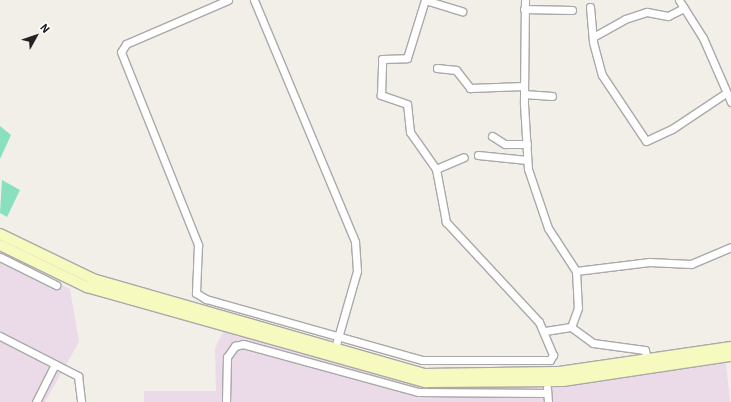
<!DOCTYPE html>
<html>
<head>
<meta charset="utf-8">
<style>
  body { margin:0 }
  #map { position:relative; width:731px; height:402px; overflow:hidden; background:#f2efe9; font-family:"IBM Plex Sans",sans-serif }
  div>[style] { position:absolute }
  [style*='--x'] { left:calc(var(--x)*1px); top:calc(var(--y)*1px); width:calc(var(--w)*1px); rotate:calc(var(--a)*1deg) }
  .industrial>* { inset:0; background:#ebdbe8 }
  .pitch>* { inset:0; background:#88e0be }
  .roads { filter:drop-shadow(1px 0 #a9a9a9) drop-shadow(-1px 0 #a9a9a9) drop-shadow(0 1px #a9a9a9) drop-shadow(0 -1px #a9a9a9) }
  .street>* { height:7px; margin:-3.5px; padding:0 3.5px; transform-origin:3.5px; border-radius:3.5px; background:#fff }
  .secondary>* { height:10px; margin:-5px; padding:0 5px; transform-origin:5px; border-radius:5px; background:#f7fabf }
  span { translate:-50% -50%; white-space:nowrap; text-align:center; line-height:1.15; -webkit-text-stroke:3.5px #fff; paint-order:stroke }
  .north { position:absolute; left:16px; top:16px; width:40px; height:40px; -webkit-text-stroke:3px #fff; paint-order:stroke; rotate:50deg; font-size:11px; font-weight:700; line-height:16px; text-align:center; color:#222 }
  .north::after { content:''; display:block; margin:auto; width:14px; height:18px; background:#222; clip-path:polygon(50% 0,100% 100%,50% 72%,0 100%) }
</style>
</head>
<body>
<div id="map">
  <div class="industrial">
    <i style="clip-path:polygon(0 253px,70px 289px,79px 342px,45px 402px,0 402px)"></i>
    <i style="clip-path:polygon(224px 330px,427px 388px,574px 383px,726px 363px,730px 402px,144px 402px,144px 391px,216px 391px,215px 348px)"></i>
  </div>
  <div class="pitch">
    <i style="clip-path:polygon(0 126px,11px 135px,0 159px)"></i>
    <i style="clip-path:polygon(2px 180px,20px 190px,7px 217px,0 213px)"></i>
  </div>
  <div class="roads">
    <div class="street">
      <i style="--x:228;--y:0;--w:111;--a:156.7"></i>
      <i style="--x:126;--y:44;--w:9;--a:122"></i>
      <i style="--x:121;--y:52;--w:208;--a:68.2"></i>
      <i style="--x:198;--y:245;--w:48;--a:92.4"></i>
      <i style="--x:196;--y:293;--w:12;--a:31"></i>
      <i style="--x:206;--y:299;--w:224;--a:15.8"></i>
      <i style="--x:422;--y:360;--w:128;--a:0"></i>
      <i style="--x:550;--y:360;--w:6;--a:-59"></i>
      <i style="--x:553;--y:355;--w:36;--a:-113"></i>
      <i style="--x:539;--y:322;--w:137;--a:-132.9"></i>
      <i style="--x:446;--y:222;--w:54;--a:-100.7"></i>
      <i style="--x:436;--y:169;--w:45;--a:-125.1"></i>
      <i style="--x:410;--y:132;--w:28;--a:-96"></i>
      <i style="--x:407;--y:104;--w:28;--a:-161"></i>
      <i style="--x:381;--y:95;--w:36;--a:-88"></i>
      <i style="--x:382;--y:59;--w:25;--a:-2"></i>
      <i style="--x:407;--y:58;--w:61;--a:-72.8"></i>
      <i style="--x:425;--y:0;--w:39;--a:17"></i>
      <i style="--x:254;--y:0;--w:262;--a:67.3"></i>
      <i style="--x:355;--y:242;--w:29;--a:86"></i>
      <i style="--x:357;--y:271;--w:84;--a:105.9"></i>
      <i style="--x:525;--y:0;--w:104;--a:90.6"></i>
      <i style="--x:524;--y:104;--w:65;--a:86.5"></i>
      <i style="--x:528;--y:169;--w:62;--a:71.3"></i>
      <i style="--x:548;--y:228;--w:51;--a:56.9"></i>
      <i style="--x:576;--y:271;--w:37;--a:87"></i>
      <i style="--x:578;--y:308;--w:20;--a:110"></i>
      <i style="--x:679;--y:0;--w:45;--a:57.7"></i>
      <i style="--x:703;--y:38;--w:70;--a:66.4"></i>
      <i style="--x:590;--y:7;--w:35;--a:85"></i>
      <i style="--x:593;--y:42;--w:34;--a:75"></i>
      <i style="--x:602;--y:75;--w:79;--a:56.3"></i>
      <i style="--x:646;--y:141;--w:29;--a:-25"></i>
      <i style="--x:672;--y:129;--w:65;--a:-33.7"></i>
      <i style="--x:524;--y:9;--w:48;--a:1.2"></i>
      <i style="--x:593;--y:37;--w:37;--a:-29"></i>
      <i style="--x:625;--y:19;--w:23;--a:-18"></i>
      <i style="--x:647;--y:12;--w:21;--a:11"></i>
      <i style="--x:668;--y:16;--w:18;--a:-27"></i>
      <i style="--x:437;--y:68;--w:19;--a:6"></i>
      <i style="--x:456;--y:70;--w:23;--a:52"></i>
      <i style="--x:470;--y:88;--w:54;--a:-2.1"></i>
      <i style="--x:524;--y:94;--w:28;--a:4"></i>
      <i style="--x:492;--y:136;--w:15;--a:32"></i>
      <i style="--x:505;--y:144;--w:22;--a:0"></i>
      <i style="--x:478;--y:155;--w:49;--a:5.8"></i>
      <i style="--x:436;--y:169;--w:30;--a:-23"></i>
      <i style="--x:0;--y:257;--w:63;--a:26.6"></i>
      <i style="--x:576;--y:271;--w:74;--a:-7"></i>
      <i style="--x:649;--y:262;--w:42;--a:2.7"></i>
      <i style="--x:691;--y:264;--w:43;--a:-23"></i>
      <i style="--x:571;--y:327;--w:27;--a:36"></i>
      <i style="--x:593;--y:343;--w:52;--a:7.7"></i>
      <i style="--x:645;--y:350;--w:11;--a:80"></i>
      <i style="--x:545;--y:331;--w:26;--a:-9"></i>
      <i style="--x:0;--y:336;--w:88;--a:27.1"></i>
      <i style="--x:78;--y:376;--w:26;--a:83"></i>
      <i style="--x:547;--y:388;--w:14;--a:86"></i>
      <i style="--x:36;--y:402;--w:42;--a:-63.4"></i>
      <i style="--x:226;--y:402;--w:45;--a:-88.7"></i>
      <i style="--x:227;--y:357;--w:14;--a:-54"></i>
      <i style="--x:235;--y:346;--w:8;--a:-14"></i>
      <i style="--x:243;--y:344;--w:182;--a:15.3"></i>
      <i style="--x:419;--y:392;--w:128;--a:0.4"></i>
    </div>
    <div class="secondary">
      <i style="--x:0;--y:234;--w:103;--a:25.8"></i>
      <i style="--x:93;--y:279;--w:344;--a:16"></i>
      <i style="--x:424;--y:374;--w:135;--a:-0.8"></i>
      <i style="--x:559;--y:372;--w:174;--a:-8.3"></i>
      <i style="--x:0;--y:245;--w:97;--a:25.8"></i>
      <i style="--x:87;--y:287;--w:352;--a:15.7"></i>
      <i style="--x:426;--y:382;--w:137;--a:-0.4"></i>
      <i style="--x:563;--y:381;--w:170;--a:-8.5"></i>
    </div>
  </div>
  <div class="north">N</div>
</div>
</body>
</html>
